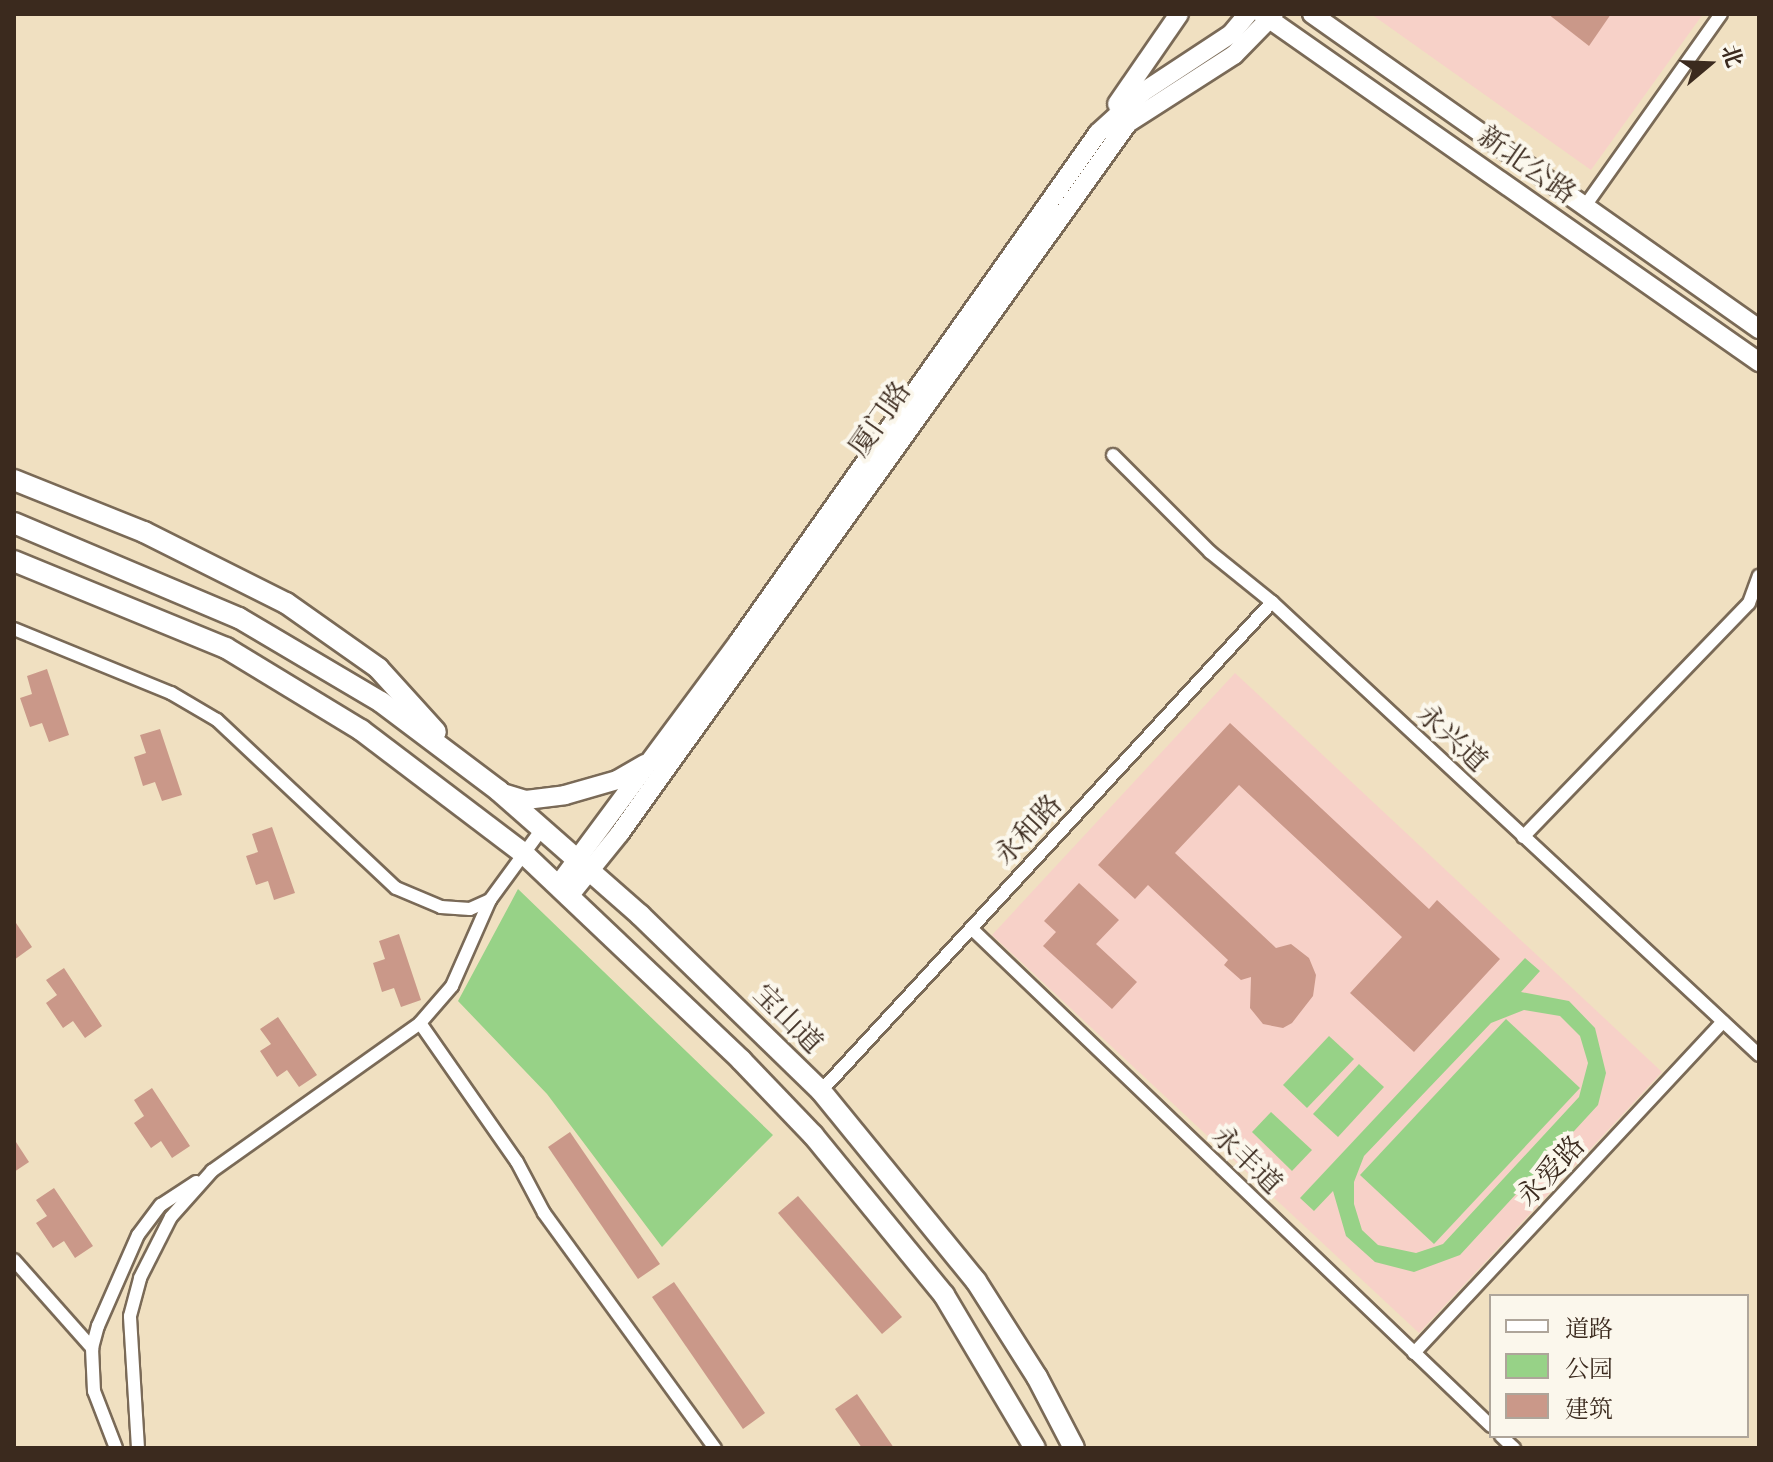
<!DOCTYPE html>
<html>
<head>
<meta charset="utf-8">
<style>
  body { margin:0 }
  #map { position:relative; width:1773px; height:1462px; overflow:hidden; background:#f0e0c1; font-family:"IM FELL French Canon","Noto Serif SC",serif }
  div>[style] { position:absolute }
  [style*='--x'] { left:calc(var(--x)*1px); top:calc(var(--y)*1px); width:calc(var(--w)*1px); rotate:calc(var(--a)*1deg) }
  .built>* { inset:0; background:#f7d1c8 }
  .green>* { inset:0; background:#97d287 }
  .building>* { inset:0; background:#ca9889 }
  .roads { filter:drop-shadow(2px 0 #7a6a57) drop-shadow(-2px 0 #7a6a57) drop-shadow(0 2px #7a6a57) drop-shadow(0 -2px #7a6a57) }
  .street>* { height:12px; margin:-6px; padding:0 6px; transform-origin:6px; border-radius:6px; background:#fff }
  .secondary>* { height:18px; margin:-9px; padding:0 9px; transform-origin:9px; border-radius:9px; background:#fff }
  .primary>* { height:20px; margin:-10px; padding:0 10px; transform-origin:10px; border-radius:10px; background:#fff }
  span { translate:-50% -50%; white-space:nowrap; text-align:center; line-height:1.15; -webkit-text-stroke:8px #fbf7ec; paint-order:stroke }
  .street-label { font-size:28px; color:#3b2a1e }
  .frame { position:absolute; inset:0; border:16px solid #3b2a1e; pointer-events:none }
  .legend { position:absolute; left:1489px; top:1294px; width:260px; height:144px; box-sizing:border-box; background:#fbf7ec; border:2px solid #aea59a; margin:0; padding:10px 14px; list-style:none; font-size:24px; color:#3b2a1e }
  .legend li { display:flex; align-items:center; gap:16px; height:40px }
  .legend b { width:40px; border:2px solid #aea59a }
  .north { position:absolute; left:1669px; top:24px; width:80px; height:80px; -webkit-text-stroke:6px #fbf7ec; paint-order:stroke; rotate:71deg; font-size:22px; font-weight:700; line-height:32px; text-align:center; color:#3b2a1e }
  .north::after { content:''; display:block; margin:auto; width:28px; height:36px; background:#3b2a1e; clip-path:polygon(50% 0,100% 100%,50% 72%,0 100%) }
</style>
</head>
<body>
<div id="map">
  <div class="built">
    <i style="clip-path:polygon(1371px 14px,1703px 14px,1591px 170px)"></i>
    <i style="clip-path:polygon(1235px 673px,1662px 1072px,1419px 1333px,992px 935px)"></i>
  </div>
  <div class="green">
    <i style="clip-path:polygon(518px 889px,773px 1135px,662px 1247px,547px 1094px,458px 1001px)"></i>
    <i style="clip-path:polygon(evenodd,1525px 958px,1540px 971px,1521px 992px,1569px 1001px,1595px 1028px,1606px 1073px,1598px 1105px,1460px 1255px,1414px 1272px,1375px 1262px,1346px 1236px,1333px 1191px,1314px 1211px,1300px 1198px,1525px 958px,1524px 1010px,1560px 1016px,1580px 1036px,1588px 1063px,1579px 1097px,1443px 1244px,1416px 1253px,1378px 1245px,1362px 1230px,1354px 1204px,1354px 1182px,1364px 1156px,1491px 1023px,1524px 1010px)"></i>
    <i style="clip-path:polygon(1506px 1019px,1580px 1088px,1434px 1244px,1360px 1175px)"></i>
    <i style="clip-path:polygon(1329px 1036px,1354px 1059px,1307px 1108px,1283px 1085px)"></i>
    <i style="clip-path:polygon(1359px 1064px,1384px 1087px,1338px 1137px,1313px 1114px)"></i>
    <i style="clip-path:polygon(1271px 1112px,1312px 1150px,1292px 1171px,1252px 1132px)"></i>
  </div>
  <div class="building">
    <i style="clip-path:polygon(1548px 14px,1611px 14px,1589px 46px)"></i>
    <i style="clip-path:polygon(47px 669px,69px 735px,49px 742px,42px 723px,30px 727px,20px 698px,32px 694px,27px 676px)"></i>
    <i style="clip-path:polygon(1230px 723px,1429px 909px,1437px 900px,1500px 959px,1414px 1052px,1350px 993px,1402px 937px,1239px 785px,1175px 853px,1276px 948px,1291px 944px,1309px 958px,1316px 975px,1313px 996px,1292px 1023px,1283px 1028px,1263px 1024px,1250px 1008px,1251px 977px,1241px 980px,1224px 965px,1228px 960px,1148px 885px,1135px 899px,1098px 865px)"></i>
    <i style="clip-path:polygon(160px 729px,182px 795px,162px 801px,155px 782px,143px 786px,134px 757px,146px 753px,140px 735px)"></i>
    <i style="clip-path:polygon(272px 827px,295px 893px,274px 900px,268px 881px,256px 885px,246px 856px,258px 852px,252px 834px)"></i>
    <i style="clip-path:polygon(1079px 883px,1119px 920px,1096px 944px,1137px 982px,1112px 1009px,1043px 946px,1056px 932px,1044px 921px)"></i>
    <i style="clip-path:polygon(14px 920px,32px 947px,14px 960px)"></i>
    <i style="clip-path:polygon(399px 934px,421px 1000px,401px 1007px,394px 988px,382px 992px,373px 963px,385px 959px,379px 941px)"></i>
    <i style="clip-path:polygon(64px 968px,102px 1026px,85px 1038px,73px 1021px,63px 1028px,46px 1003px,57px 995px,46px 980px)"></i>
    <i style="clip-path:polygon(278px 1017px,317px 1075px,299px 1087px,287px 1070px,277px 1077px,260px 1051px,271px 1044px,260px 1029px)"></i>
    <i style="clip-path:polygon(152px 1088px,190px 1146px,172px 1158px,161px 1141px,151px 1148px,134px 1123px,144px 1116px,134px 1100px)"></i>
    <i style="clip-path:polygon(570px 1132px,660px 1264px,638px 1279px,548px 1147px)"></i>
    <i style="clip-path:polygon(14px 1139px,29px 1162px,14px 1172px)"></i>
    <i style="clip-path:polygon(54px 1188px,93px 1246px,75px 1258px,64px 1241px,53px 1248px,36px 1223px,47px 1216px,36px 1200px)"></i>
    <i style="clip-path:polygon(798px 1196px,902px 1317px,882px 1334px,778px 1213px)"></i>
    <i style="clip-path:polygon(674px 1282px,765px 1413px,743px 1429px,652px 1297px)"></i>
    <i style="clip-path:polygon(857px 1394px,894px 1448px,862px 1448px,835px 1409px)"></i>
  </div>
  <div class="roads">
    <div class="street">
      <i style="--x:1585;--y:206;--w:235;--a:-54.7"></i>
      <i style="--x:1113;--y:455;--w:137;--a:45"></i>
      <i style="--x:1210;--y:552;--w:80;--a:38.9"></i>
      <i style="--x:1272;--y:602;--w:665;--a:42.93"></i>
      <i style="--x:14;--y:629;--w:170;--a:22.2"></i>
      <i style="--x:171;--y:693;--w:53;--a:30.4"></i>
      <i style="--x:217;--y:720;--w:245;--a:43.2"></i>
      <i style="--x:396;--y:888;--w:49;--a:22.9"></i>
      <i style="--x:441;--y:907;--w:29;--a:4"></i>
      <i style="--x:470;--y:909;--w:22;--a:-24"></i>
      <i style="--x:1523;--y:837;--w:325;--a:-46"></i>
      <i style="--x:1749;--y:603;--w:29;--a:-70"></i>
      <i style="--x:971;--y:928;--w:720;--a:43.76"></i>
      <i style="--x:420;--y:1023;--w:169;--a:55.1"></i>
      <i style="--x:517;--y:1162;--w:58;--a:62.1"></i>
      <i style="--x:544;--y:1213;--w:291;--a:54"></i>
      <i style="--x:821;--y:1091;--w:665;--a:-47.31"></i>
      <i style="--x:14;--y:1260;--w:118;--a:48.4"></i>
      <i style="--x:1414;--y:1353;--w:453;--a:-47"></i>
      <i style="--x:1501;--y:1436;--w:18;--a:43"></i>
      <i style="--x:116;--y:1448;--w:61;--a:-111.1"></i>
      <i style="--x:94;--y:1391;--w:43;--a:-92.7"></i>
      <i style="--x:92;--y:1348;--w:23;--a:-75"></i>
      <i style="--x:98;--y:1326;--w:99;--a:-66.3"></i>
      <i style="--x:138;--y:1235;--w:38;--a:-53"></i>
      <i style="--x:161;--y:1205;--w:42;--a:-33.3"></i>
      <i style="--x:138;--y:1448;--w:132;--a:-93.5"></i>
      <i style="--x:130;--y:1316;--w:39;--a:-75"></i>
      <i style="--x:140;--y:1278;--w:68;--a:-63.1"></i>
      <i style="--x:171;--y:1217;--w:62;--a:-48.3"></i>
      <i style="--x:212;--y:1171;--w:255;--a:-35.4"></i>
      <i style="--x:420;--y:1023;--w:49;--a:-49.1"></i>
      <i style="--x:452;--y:986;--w:94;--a:-66.2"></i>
      <i style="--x:490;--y:900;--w:88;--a:-53.8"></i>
    </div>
    <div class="secondary">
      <i style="--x:1262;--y:14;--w:607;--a:35"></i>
      <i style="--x:1312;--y:14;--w:547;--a:35.17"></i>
      <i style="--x:1117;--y:104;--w:109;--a:-55.4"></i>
      <i style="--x:503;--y:793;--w:24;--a:17"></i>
      <i style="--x:526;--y:800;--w:39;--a:-7"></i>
      <i style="--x:565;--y:795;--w:54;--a:-16.1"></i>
      <i style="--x:617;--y:780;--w:32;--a:-30"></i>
      <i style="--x:558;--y:885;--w:304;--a:-53.4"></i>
      <i style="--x:739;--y:641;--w:622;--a:-54.75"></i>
      <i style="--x:1098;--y:133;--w:61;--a:-42.3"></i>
      <i style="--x:1143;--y:92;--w:105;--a:-33.4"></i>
      <i style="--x:1231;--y:34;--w:26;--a:-50"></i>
      <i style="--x:569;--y:896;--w:81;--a:-51"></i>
      <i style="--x:620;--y:833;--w:873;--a:-54.42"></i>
      <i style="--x:1128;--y:123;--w:126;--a:-32.7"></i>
      <i style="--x:1234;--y:55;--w:57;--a:-45.7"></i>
    </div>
    <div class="primary">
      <i style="--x:14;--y:480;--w:140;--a:21.8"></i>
      <i style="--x:144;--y:532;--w:159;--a:26.6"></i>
      <i style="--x:286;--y:603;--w:113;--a:35.2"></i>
      <i style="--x:378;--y:668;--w:86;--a:47.8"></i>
      <i style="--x:14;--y:523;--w:244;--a:22.9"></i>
      <i style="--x:239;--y:618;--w:165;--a:30.6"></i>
      <i style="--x:381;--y:702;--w:148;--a:37"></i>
      <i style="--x:499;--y:791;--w:188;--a:41.3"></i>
      <i style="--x:640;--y:915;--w:252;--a:44.2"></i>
      <i style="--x:821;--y:1091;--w:245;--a:50.8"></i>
      <i style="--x:976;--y:1281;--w:114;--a:57.6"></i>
      <i style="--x:1037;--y:1377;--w:80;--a:62.5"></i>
      <i style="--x:14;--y:561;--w:229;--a:22.3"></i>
      <i style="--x:226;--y:648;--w:158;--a:31.3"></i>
      <i style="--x:361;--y:730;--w:203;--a:37.2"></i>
      <i style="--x:523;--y:853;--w:301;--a:43.5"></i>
      <i style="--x:741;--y:1060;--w:104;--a:46.2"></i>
      <i style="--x:813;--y:1135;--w:207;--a:50.7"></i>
      <i style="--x:944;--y:1295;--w:178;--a:59.3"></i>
    </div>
  </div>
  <div class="street-label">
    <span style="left:1527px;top:165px;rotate:35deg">新北公路</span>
    <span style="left:880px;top:419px;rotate:-55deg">厦门路</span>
    <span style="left:1452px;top:738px;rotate:43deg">永兴道</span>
    <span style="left:1028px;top:830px;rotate:-47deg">永和路</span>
    <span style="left:788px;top:1019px;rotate:45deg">宝山道</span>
    <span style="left:1247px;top:1160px;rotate:44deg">永丰道</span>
    <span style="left:1551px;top:1171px;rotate:-47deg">永爱路</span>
  </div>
  <div class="frame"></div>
  <ul class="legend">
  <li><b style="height:10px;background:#fff"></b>道路</li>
  <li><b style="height:22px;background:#97d287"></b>公园</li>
  <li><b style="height:22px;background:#ca9889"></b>建筑</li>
  </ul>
  <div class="north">北</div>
</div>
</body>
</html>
